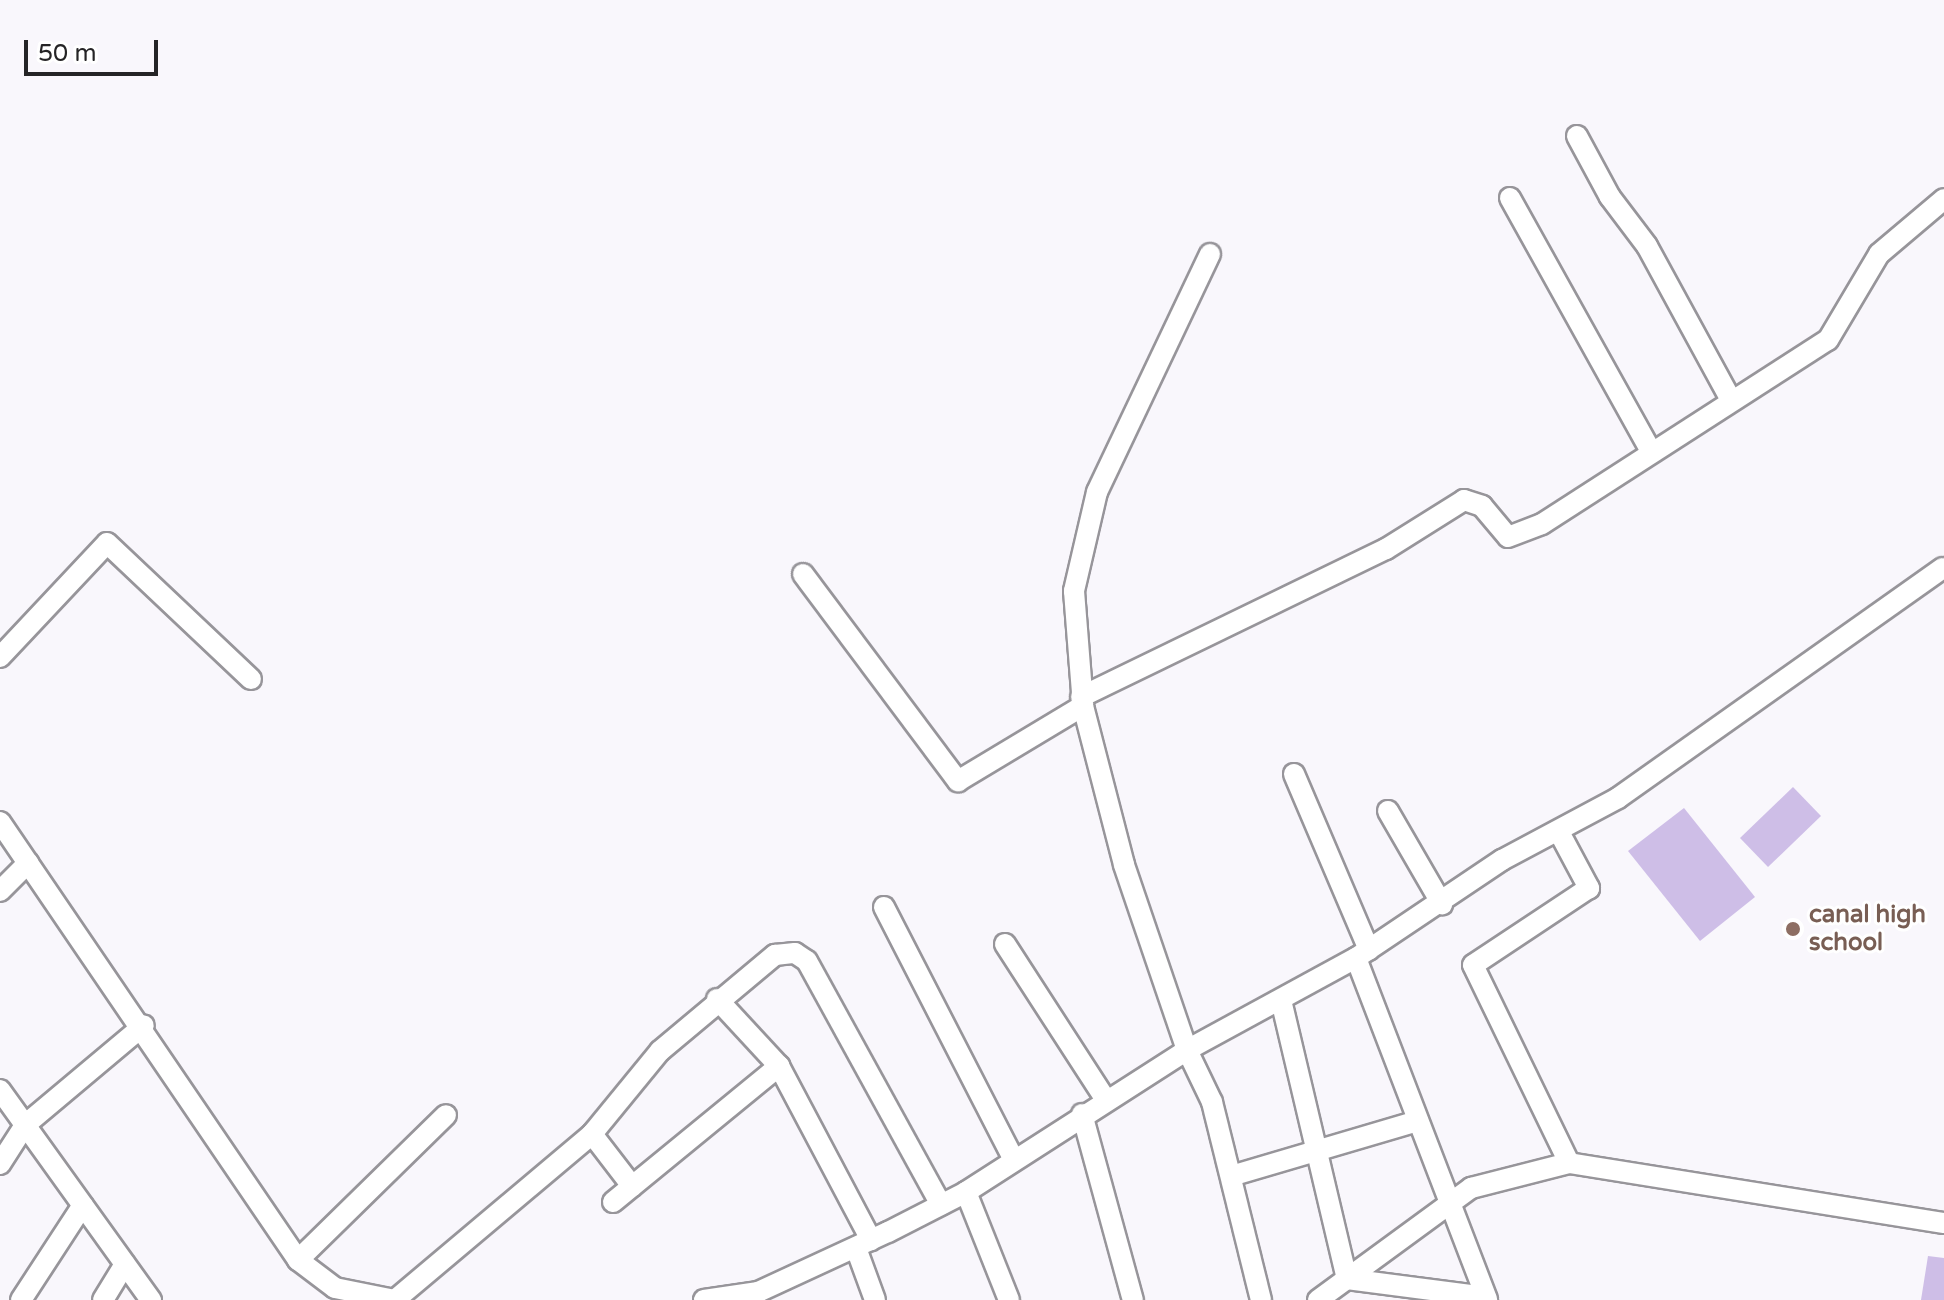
<!DOCTYPE html>
<html>
<head>
<meta charset="utf-8">
<style>
  body { margin:0 }
  #map { position:relative; width:1944px; height:1300px; overflow:hidden; background:#f9f7fc; font-family:"Varela Round",sans-serif }
  div>[style] { position:absolute }
  [style*='--x'] { left:calc(var(--x)*1px); top:calc(var(--y)*1px); width:calc(var(--w)*1px); rotate:calc(var(--a)*1deg) }
  .green>* { inset:0; background:#cebee7 }
  .roads { filter:drop-shadow(2px 0 #97959a) drop-shadow(-2px 0 #97959a) drop-shadow(0 2px #97959a) drop-shadow(0 -2px #97959a) }
  .street>* { height:20px; margin:-10px; padding:0 10px; transform-origin:10px; border-radius:10px; background:#fff }
  .dots>* { width:22px; height:22px; translate:-50% -50%; box-sizing:border-box; border:4px solid #fff; border-radius:50% }
  span { translate:-50% -50%; white-space:nowrap; text-align:center; line-height:1.15; -webkit-text-stroke:6px #fff; paint-order:stroke }
  .education-label { font-size:24px; color:#785e54; font-weight:700 }
  .left { translate:0 -50%; text-align:left }
  .scale { position:absolute; left:24px; top:40px; width:134px; height:36px; box-sizing:border-box; border:4px solid #252426; border-top:0; padding-left:10px; font-size:24px; line-height:28px; white-space:nowrap; color:#252426; -webkit-text-stroke:6px #fff; paint-order:stroke }
</style>
</head>
<body>
<div id="map">
  <div class="green">
    <i style="clip-path:polygon(1793px 787px,1821px 816px,1768px 867px,1740px 838px)"></i>
    <i style="clip-path:polygon(1684px 808px,1755px 897px,1700px 941px,1628px 851px)"></i>
    <i style="clip-path:polygon(1928px 1256px,1944px 1258px,1944px 1300px,1921px 1300px)"></i>
  </div>
  <div class="roads">
    <div class="street">
      <i style="--x:1577;--y:136;--w:69;--a:61.6"></i>
      <i style="--x:1610;--y:197;--w:61;--a:52.9"></i>
      <i style="--x:1647;--y:246;--w:173;--a:61.4"></i>
      <i style="--x:1510;--y:198;--w:288;--a:60.9"></i>
      <i style="--x:1210;--y:254;--w:263;--a:115.4"></i>
      <i style="--x:1097;--y:492;--w:102;--a:103.1"></i>
      <i style="--x:1074;--y:591;--w:115;--a:85.5"></i>
      <i style="--x:1083;--y:706;--w:164;--a:75.5"></i>
      <i style="--x:1124;--y:865;--w:195;--a:71.2"></i>
      <i style="--x:1187;--y:1050;--w:192;--a:-28.6"></i>
      <i style="--x:1356;--y:958;--w:176;--a:-33.9"></i>
      <i style="--x:1502;--y:860;--w:132;--a:-28.1"></i>
      <i style="--x:1618;--y:798;--w:398;--a:-35.3"></i>
      <i style="--x:803;--y:574;--w:259;--a:53.2"></i>
      <i style="--x:958;--y:781;--w:146;--a:-31"></i>
      <i style="--x:0;--y:657;--w:156;--a:-46.8"></i>
      <i style="--x:107;--y:543;--w:198;--a:43.4"></i>
      <i style="--x:1081;--y:697;--w:339;--a:-25.9"></i>
      <i style="--x:1386;--y:549;--w:92;--a:-32.1"></i>
      <i style="--x:1464;--y:500;--w:19;--a:18"></i>
      <i style="--x:1482;--y:506;--w:40;--a:50"></i>
      <i style="--x:1508;--y:537;--w:36;--a:-21"></i>
      <i style="--x:1542;--y:524;--w:340;--a:-32.8"></i>
      <i style="--x:1828;--y:340;--w:100;--a:-59.3"></i>
      <i style="--x:1879;--y:254;--w:85;--a:-40.2"></i>
      <i style="--x:1294;--y:774;--w:191;--a:66.9"></i>
      <i style="--x:1388;--y:811;--w:108;--a:59.9"></i>
      <i style="--x:0;--y:822;--w:530;--a:55.77"></i>
      <i style="--x:298;--y:1260;--w:46;--a:37.1"></i>
      <i style="--x:335;--y:1288;--w:61;--a:11.3"></i>
      <i style="--x:1559;--y:832;--w:64;--a:61.8"></i>
      <i style="--x:1589;--y:888;--w:139;--a:146.4"></i>
      <i style="--x:1473;--y:965;--w:220;--a:64.1"></i>
      <i style="--x:0;--y:891;--w:40;--a:-45"></i>
      <i style="--x:884;--y:907;--w:284;--a:62.8"></i>
      <i style="--x:1005;--y:944;--w:186;--a:57.1"></i>
      <i style="--x:1356;--y:958;--w:366;--a:69"></i>
      <i style="--x:717;--y:999;--w:91;--a:47.2"></i>
      <i style="--x:779;--y:1066;--w:197;--a:62.1"></i>
      <i style="--x:1281;--y:1000;--w:287;--a:76.7"></i>
      <i style="--x:1347;--y:1279;--w:140;--a:7.4"></i>
      <i style="--x:0;--y:1090;--w:259;--a:54.3"></i>
      <i style="--x:1082;--y:1114;--w:193;--a:74.7"></i>
      <i style="--x:592;--y:1134;--w:66;--a:52.4"></i>
      <i style="--x:0;--y:1164;--w:46;--a:-57.3"></i>
      <i style="--x:25;--y:1125;--w:155;--a:-40"></i>
      <i style="--x:1231;--y:1176;--w:195;--a:-16.4"></i>
      <i style="--x:966;--y:1192;--w:116;--a:68.3"></i>
      <i style="--x:613;--y:1202;--w:215;--a:-39.3"></i>
      <i style="--x:856;--y:1248;--w:55;--a:69.9"></i>
      <i style="--x:298;--y:1260;--w:207;--a:-44.4"></i>
      <i style="--x:21;--y:1300;--w:113;--a:-56.9"></i>
      <i style="--x:103;--y:1300;--w:42;--a:-58.6"></i>
      <i style="--x:395;--y:1300;--w:258;--a:-40.1"></i>
      <i style="--x:592;--y:1134;--w:107;--a:-50.7"></i>
      <i style="--x:660;--y:1051;--w:150;--a:-39.9"></i>
      <i style="--x:775;--y:955;--w:20;--a:-6"></i>
      <i style="--x:795;--y:953;--w:14;--a:34"></i>
      <i style="--x:807;--y:961;--w:278;--a:61.2"></i>
      <i style="--x:704;--y:1300;--w:55;--a:-8.4"></i>
      <i style="--x:758;--y:1292;--w:143;--a:-24.8"></i>
      <i style="--x:888;--y:1232;--w:88;--a:-27.1"></i>
      <i style="--x:966;--y:1192;--w:263;--a:-32.7"></i>
      <i style="--x:1187;--y:1050;--w:58;--a:64.3"></i>
      <i style="--x:1212;--y:1102;--w:204;--a:76.1"></i>
      <i style="--x:1318;--y:1300;--w:190;--a:-36.2"></i>
      <i style="--x:1471;--y:1188;--w:101;--a:-14.3"></i>
      <i style="--x:1569;--y:1163;--w:380;--a:9.1"></i>
    </div>
  </div>
  <div class="dots">
    <i style="left:1793px;top:929px;background:#8d6e63"></i>
  </div>
  <div class="education-label">
    <span class="left" style="left:1809px;top:929px">canal high<br>school</span>
  </div>
  <div class="scale">50 m</div>
</div>
</body>
</html>
